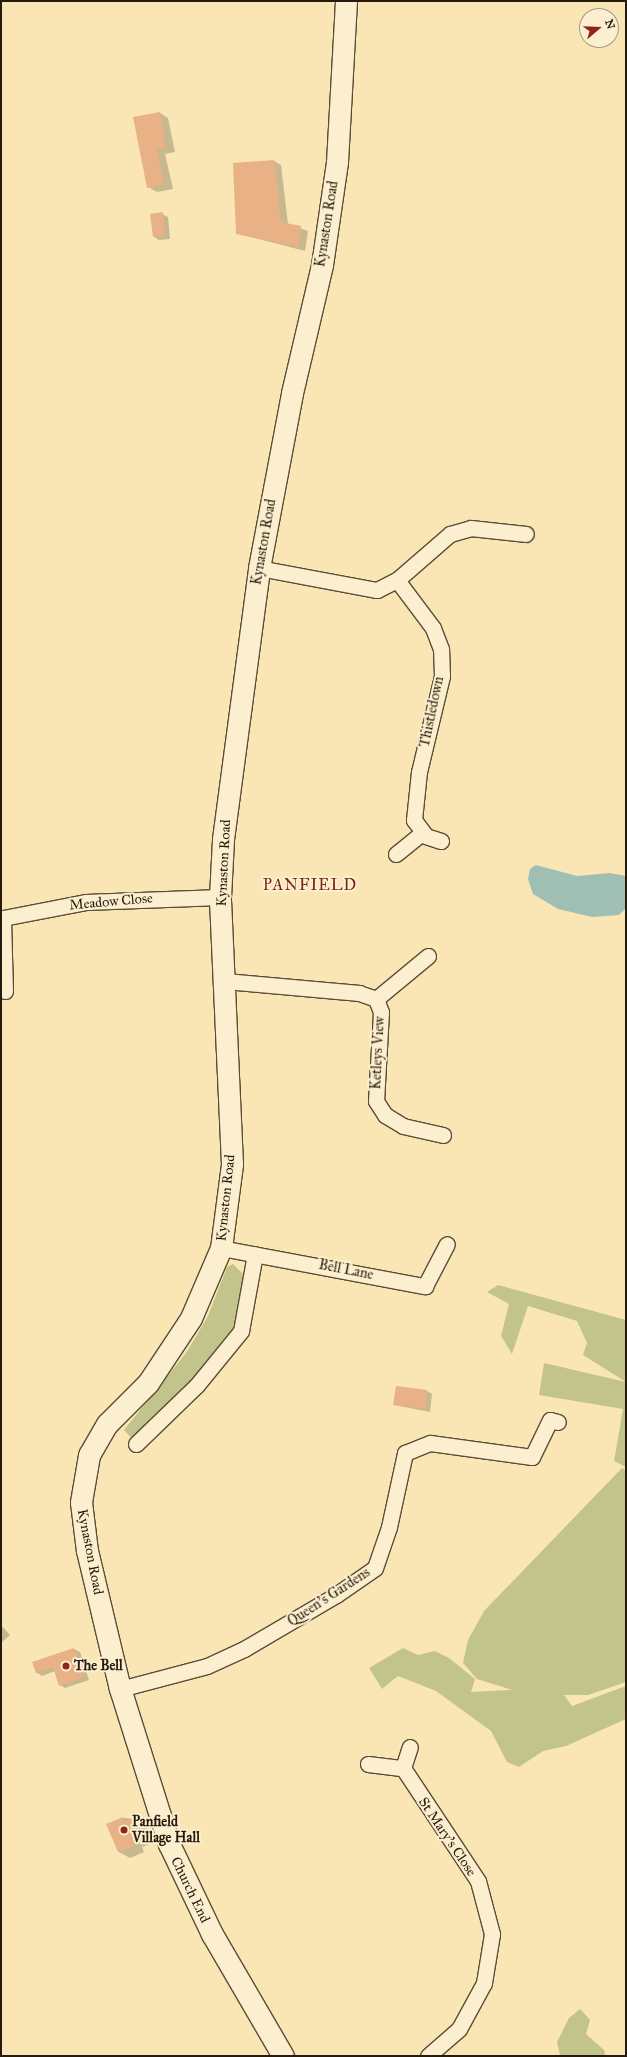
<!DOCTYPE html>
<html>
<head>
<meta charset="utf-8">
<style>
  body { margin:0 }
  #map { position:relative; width:627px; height:2057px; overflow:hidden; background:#fae6b5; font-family:"IM FELL Great Primer",serif }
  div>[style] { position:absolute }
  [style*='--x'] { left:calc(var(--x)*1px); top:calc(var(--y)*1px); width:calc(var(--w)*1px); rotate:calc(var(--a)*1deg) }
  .green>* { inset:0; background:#c2c48b }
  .water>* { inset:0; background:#9fbeb4 }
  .shadow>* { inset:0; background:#0003 }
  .building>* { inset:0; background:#e8b286 }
  .roads { filter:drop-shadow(1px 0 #5a4d36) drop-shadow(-1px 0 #5a4d36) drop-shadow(0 1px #5a4d36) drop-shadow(0 -1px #5a4d36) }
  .street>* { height:15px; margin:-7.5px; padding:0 7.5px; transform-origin:7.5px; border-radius:7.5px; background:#fcefcf }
  .secondary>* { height:21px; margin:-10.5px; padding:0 10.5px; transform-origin:10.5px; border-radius:10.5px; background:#fcefcf }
  .dots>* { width:11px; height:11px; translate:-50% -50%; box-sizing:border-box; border:2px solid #fcefcf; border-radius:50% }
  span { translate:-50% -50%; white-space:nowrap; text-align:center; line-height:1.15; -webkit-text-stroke:4px #fcefcf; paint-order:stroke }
  .street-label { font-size:14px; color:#251a0c }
  .poi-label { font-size:14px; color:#251a0c; font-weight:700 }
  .left { translate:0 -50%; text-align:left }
  .quarter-label { font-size:16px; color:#7a1f14; letter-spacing:1px }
  .frame { position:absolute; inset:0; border:2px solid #251a0c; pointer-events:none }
  .north { position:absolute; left:579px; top:8px; width:40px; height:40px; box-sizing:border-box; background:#fcefcf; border:1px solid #a69a81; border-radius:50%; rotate:71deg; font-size:11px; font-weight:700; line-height:16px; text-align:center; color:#251a0c }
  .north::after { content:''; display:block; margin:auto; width:14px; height:18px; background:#8f2418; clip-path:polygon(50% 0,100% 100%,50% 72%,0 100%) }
</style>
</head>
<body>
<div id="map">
  <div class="green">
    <i style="clip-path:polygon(233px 1264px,243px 1274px,239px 1329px,134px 1441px,124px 1430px,186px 1353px,208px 1316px,227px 1267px)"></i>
    <i style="clip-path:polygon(498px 1285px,626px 1320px,626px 1467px,614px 1461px,623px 1409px,539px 1395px,544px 1363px,626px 1382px,583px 1355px,587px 1343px,577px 1321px,528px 1306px,512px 1354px,501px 1336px,509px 1304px,487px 1292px)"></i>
    <i style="clip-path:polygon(622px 1468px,626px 1470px,626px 1682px,588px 1695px,564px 1695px,572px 1706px,626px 1686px,626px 1719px,566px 1746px,543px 1751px,519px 1767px,507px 1762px,491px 1731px,436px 1691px,398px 1676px,382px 1689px,369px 1668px,403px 1648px,418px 1655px,435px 1651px,449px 1658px,475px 1679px,471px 1692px,512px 1690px,477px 1679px,463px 1663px,468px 1640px,484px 1611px)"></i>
    <i style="clip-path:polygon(580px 2009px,590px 2020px,586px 2034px,605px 2051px,604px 2056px,560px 2055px,557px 2042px,569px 2018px)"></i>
  </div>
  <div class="water">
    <i style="clip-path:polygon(536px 865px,577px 876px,610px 873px,626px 876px,626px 908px,619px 915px,592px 917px,558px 909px,533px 894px,528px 879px,530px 869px)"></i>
  </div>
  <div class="shadow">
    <i style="clip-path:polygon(160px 113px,168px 118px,175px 152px,165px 154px,173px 189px,157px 192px,148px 187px)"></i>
    <i style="clip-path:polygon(274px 161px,281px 165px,288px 224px,308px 231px,305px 251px,236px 233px)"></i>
    <i style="clip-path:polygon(162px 214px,168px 217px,170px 239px,159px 240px,154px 237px)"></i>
    <i style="clip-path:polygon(427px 1391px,432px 1394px,430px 1412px,394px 1405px)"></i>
    <i style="clip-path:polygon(1px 1625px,10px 1635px,1px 1643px)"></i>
    <i style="clip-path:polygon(74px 1649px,80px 1652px,89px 1680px,65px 1688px,60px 1685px,55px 1671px,42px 1676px,36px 1672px)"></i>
    <i style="clip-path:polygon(123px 1818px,134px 1819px,146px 1825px,153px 1843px,142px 1847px,144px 1852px,130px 1858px,119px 1852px)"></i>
  </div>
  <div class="building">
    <i style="clip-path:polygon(160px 112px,166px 147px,157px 149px,164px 185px,147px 188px,133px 117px)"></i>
    <i style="clip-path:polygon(274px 160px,281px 222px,301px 226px,298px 247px,236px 234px,233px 163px)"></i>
    <i style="clip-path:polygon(163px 212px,165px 236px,153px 237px,150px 214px)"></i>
    <i style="clip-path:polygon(396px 1386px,427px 1390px,425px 1409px,393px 1405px)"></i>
    <i style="clip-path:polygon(74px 1648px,84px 1677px,59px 1686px,53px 1667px,36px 1673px,32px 1662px)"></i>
    <i style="clip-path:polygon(123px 1817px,124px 1822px,134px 1818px,142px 1836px,132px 1841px,134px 1846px,118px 1852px,106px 1824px)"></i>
  </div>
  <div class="roads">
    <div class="street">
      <i style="--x:259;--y:568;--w:120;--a:10.6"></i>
      <i style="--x:377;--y:590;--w:22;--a:-27"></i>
      <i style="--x:441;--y:841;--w:16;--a:-162"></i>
      <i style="--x:426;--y:836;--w:20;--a:-127"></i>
      <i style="--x:414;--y:820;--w:48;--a:-84.1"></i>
      <i style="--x:419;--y:772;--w:99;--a:-76.5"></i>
      <i style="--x:442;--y:676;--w:27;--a:-92"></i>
      <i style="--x:441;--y:649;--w:22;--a:-111"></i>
      <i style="--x:433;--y:628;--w:60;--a:-126.9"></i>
      <i style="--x:397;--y:580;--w:70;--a:-41"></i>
      <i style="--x:450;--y:534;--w:22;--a:-16"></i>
      <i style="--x:471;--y:528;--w:55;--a:6.2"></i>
      <i style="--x:396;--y:854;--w:33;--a:-39"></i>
      <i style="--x:428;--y:956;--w:67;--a:140.4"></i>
      <i style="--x:376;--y:999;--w:14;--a:69"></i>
      <i style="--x:381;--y:1012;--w:89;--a:93.2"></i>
      <i style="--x:376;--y:1101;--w:17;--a:57"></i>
      <i style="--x:385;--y:1115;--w:21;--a:31"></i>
      <i style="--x:403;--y:1126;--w:41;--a:12.7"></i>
      <i style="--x:225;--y:981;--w:135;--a:5.1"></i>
      <i style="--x:359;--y:993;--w:18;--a:19"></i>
      <i style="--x:5;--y:991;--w:73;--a:-91.6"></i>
      <i style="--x:3;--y:918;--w:85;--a:-10.9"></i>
      <i style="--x:86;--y:902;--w:134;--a:-2.1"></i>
      <i style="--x:221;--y:1248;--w:208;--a:10.6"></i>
      <i style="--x:425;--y:1286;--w:47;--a:-62.4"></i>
      <i style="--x:136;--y:1444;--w:85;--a:-44"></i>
      <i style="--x:197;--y:1385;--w:70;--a:-50.8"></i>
      <i style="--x:241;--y:1331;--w:78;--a:-79.7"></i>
      <i style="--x:120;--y:1689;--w:90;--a:-14.8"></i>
      <i style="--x:207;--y:1666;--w:41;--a:-24.7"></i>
      <i style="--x:244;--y:1649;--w:107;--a:-30.4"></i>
      <i style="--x:336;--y:1595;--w:47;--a:-34.7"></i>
      <i style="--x:375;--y:1568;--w:43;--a:-71.1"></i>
      <i style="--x:389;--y:1527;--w:76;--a:-77.8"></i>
      <i style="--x:405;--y:1453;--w:27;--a:-22"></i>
      <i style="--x:430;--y:1443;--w:103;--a:7.8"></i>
      <i style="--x:532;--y:1457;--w:41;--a:-64.1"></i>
      <i style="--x:550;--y:1420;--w:8;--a:14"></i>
      <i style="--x:368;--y:1764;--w:35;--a:7"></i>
      <i style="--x:403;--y:1768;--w:22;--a:-72"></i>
      <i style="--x:403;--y:1768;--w:136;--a:56.4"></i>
      <i style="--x:478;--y:1881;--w:55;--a:75.2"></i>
      <i style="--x:492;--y:1934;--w:50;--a:99.3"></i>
      <i style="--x:484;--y:1983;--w:52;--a:118.5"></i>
      <i style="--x:459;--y:2029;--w:41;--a:138.9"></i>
    </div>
    <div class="secondary">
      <i style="--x:283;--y:2056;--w:141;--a:-120.2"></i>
      <i style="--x:212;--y:1934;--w:100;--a:-115.5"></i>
      <i style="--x:169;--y:1844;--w:163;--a:-107.5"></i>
      <i style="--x:120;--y:1689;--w:142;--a:-103.4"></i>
      <i style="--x:87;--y:1551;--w:49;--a:-97"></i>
      <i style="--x:81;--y:1502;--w:48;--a:-80.3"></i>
      <i style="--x:89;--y:1455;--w:36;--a:-60"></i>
      <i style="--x:107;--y:1424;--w:58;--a:-45"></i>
      <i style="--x:148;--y:1383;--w:78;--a:-56.5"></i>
      <i style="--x:191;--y:1318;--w:76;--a:-66.8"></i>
      <i style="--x:221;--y:1248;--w:85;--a:-82.5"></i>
      <i style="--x:232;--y:1164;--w:267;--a:-92.6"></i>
      <i style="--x:220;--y:897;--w:58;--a:-87"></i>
      <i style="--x:223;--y:839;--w:273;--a:-82.4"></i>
      <i style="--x:259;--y:568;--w:178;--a:-79.3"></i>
      <i style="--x:292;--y:393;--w:131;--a:-76.8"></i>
      <i style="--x:322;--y:265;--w:104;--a:-81.7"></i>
      <i style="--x:337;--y:162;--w:161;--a:-86.8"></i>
    </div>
  </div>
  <div class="dots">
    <i style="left:66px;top:1666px;background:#8f2418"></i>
    <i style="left:124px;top:1830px;background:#8f2418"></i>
  </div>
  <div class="street-label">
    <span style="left:327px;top:224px;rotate:-81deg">Kynaston Road</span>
    <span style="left:264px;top:542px;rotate:-80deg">Kynaston Road</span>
    <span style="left:432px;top:712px;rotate:-78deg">Thistledown</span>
    <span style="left:224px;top:863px;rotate:-87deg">Kynaston Road</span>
    <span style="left:111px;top:902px;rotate:-5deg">Meadow Close</span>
    <span style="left:378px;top:1053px;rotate:-87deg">Ketleys View</span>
    <span style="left:226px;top:1198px;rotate:-84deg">Kynaston Road</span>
    <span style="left:346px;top:1270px;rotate:11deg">Bell Lane</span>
    <span style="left:90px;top:1552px;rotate:79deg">Kynaston Road</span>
    <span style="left:329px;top:1597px;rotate:-33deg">Queen's Gardens</span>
    <span style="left:447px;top:1837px;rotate:56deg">St Mary's Close</span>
    <span style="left:190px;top:1890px;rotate:64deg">Church End</span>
  </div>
  <div class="poi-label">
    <span class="left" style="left:74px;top:1666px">The Bell</span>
    <span class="left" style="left:132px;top:1830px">Panfield<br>Village Hall</span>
  </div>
  <div class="quarter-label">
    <span style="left:310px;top:885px">PANFIELD</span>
  </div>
  <div class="frame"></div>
  <div class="north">N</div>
</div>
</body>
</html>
